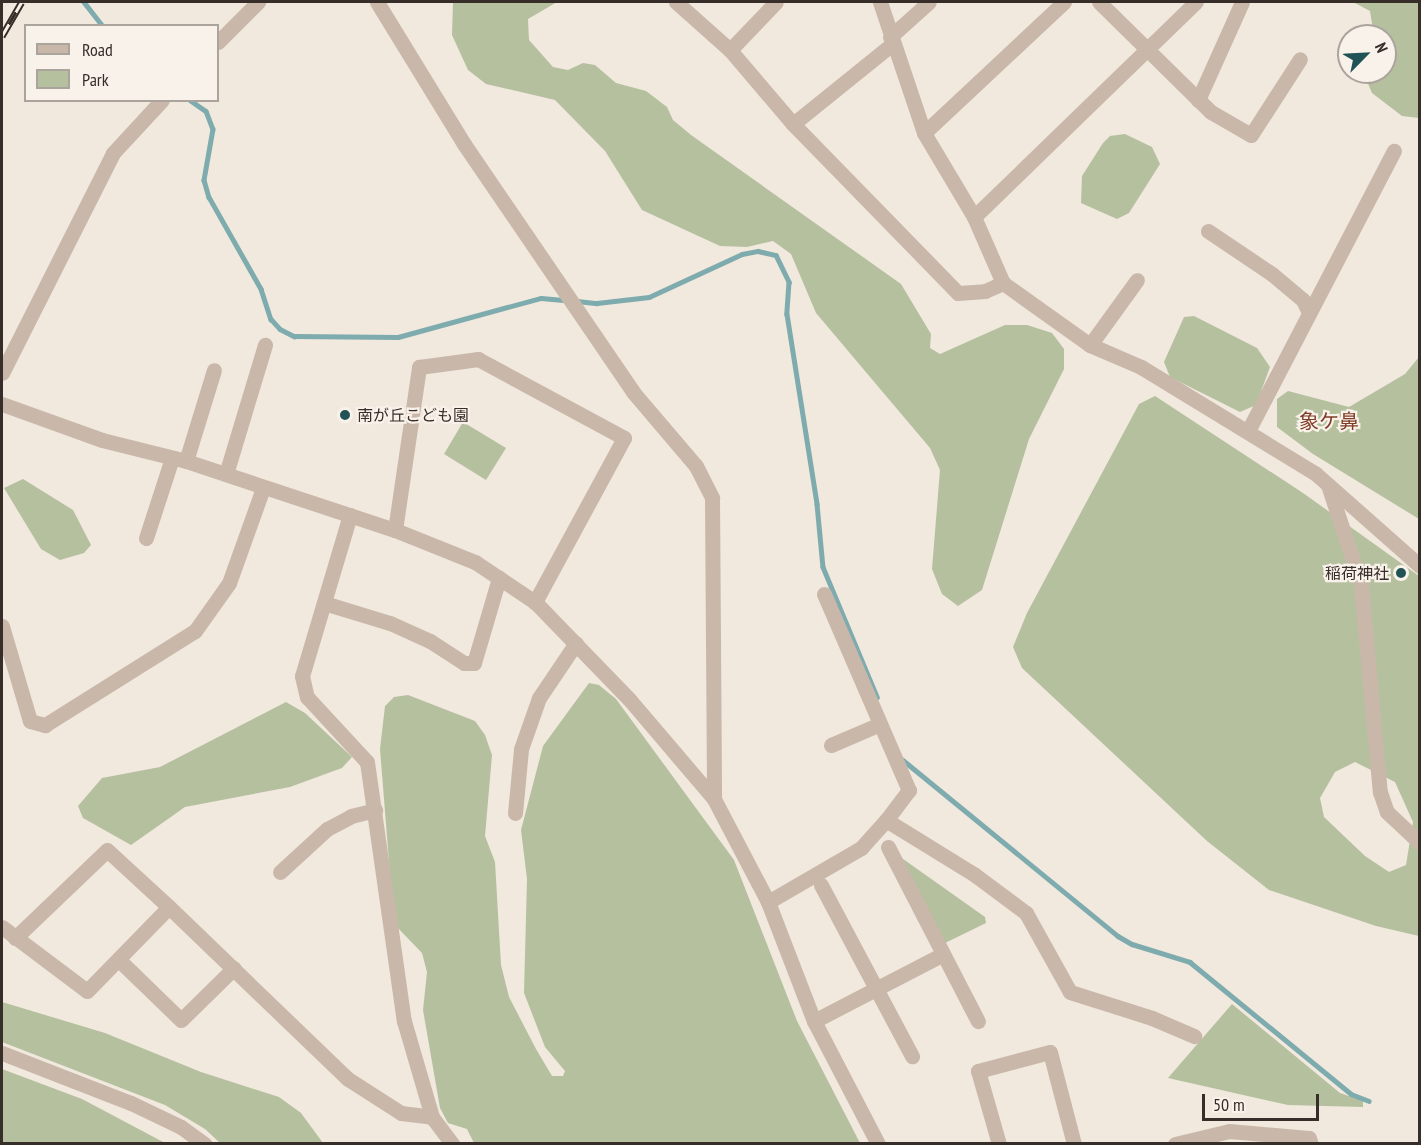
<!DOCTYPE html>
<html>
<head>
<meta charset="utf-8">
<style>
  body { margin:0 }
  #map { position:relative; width:1421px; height:1145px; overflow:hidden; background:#f1e8de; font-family:"PT Sans Narrow","Noto Sans JP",sans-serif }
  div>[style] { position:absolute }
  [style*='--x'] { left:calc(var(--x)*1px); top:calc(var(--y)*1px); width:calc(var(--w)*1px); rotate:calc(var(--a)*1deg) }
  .green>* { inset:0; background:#b5c09f }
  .stream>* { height:4.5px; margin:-2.25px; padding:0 2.25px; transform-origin:2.25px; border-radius:2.25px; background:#7eabad }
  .minor>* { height:15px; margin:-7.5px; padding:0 7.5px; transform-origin:7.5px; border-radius:7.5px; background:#c9b8aa }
  .tertiary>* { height:15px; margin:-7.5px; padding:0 7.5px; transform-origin:7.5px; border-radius:7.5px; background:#c9b8aa }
  .rail>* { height:7px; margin-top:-3.5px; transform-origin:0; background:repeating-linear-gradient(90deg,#f9f2ea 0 14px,#372e29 0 28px); box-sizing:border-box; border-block:2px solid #372e29 }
  .dots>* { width:16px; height:16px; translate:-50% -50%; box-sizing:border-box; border:3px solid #f9f2ea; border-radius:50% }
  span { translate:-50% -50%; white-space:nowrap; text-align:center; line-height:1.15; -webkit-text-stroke:4.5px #f9f2ea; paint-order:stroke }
  .poi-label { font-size:16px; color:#372e29 }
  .left { translate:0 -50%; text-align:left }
  .right { translate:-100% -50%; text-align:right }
  .quarter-label { font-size:20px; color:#813c27 }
  .frame { position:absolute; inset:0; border:3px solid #372e29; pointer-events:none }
  .legend { position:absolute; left:24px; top:24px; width:195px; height:78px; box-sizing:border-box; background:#f9f2ea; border:2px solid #aba49d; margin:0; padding:8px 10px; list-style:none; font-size:18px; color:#372e29 }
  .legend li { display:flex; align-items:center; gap:12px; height:30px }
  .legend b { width:30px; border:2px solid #aba49d }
  .north { position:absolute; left:1337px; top:24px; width:60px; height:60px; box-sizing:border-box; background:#f9f2ea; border:2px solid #aba49d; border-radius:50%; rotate:66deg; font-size:16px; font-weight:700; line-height:24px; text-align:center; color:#372e29 }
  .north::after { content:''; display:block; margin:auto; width:21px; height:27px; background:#215356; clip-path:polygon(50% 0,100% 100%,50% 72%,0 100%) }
  .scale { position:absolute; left:1202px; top:1094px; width:117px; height:27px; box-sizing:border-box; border:3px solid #372e29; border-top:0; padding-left:8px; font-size:18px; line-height:21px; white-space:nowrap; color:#372e29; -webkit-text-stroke:4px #f9f2ea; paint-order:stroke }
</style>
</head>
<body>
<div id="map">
  <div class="green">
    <i style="clip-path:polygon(453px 2px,557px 2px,528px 19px,529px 40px,553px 67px,568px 70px,583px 63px,595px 65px,616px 83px,646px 91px,667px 107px,673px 120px,691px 135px,901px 284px,931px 334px,930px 348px,940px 354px,1005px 325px,1027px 325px,1052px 333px,1064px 349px,1064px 369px,1029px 439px,982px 590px,958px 606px,942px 594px,932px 569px,940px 470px,930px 448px,816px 313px,791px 254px,773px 241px,747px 247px,720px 246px,642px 210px,605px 151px,555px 100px,486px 84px,468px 70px,452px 35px)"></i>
    <i style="clip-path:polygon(1353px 2px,1419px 2px,1419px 118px,1402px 116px,1372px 93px,1363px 72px,1385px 72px,1385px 36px,1374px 36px,1370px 11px)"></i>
    <i style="clip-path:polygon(1125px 134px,1152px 147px,1160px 164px,1129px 213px,1117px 219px,1081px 203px,1082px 176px,1103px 143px,1110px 136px)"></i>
    <i style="clip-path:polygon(1194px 316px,1257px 348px,1270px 367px,1256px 405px,1240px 412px,1170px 377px,1164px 362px,1184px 317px)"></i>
    <i style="clip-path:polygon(1419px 357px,1419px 519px,1313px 454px,1277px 427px,1277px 399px,1288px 391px,1349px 407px,1405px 374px)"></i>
    <i style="clip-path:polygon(evenodd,1155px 396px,1303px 493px,1419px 576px,1419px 936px,1376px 926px,1269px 890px,1207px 841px,1022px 668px,1013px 647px,1027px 613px,1139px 404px,1155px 396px,1355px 762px,1395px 782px,1413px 822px,1406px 865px,1389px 872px,1365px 856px,1324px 817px,1320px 798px,1335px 772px,1355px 762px)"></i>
    <i style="clip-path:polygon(463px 422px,506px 448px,486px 480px,444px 454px)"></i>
    <i style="clip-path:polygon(23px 479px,73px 510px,91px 545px,84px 553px,60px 560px,41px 549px,4px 488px)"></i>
    <i style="clip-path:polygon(589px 683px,599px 685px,616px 699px,734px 860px,797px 1021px,860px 1143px,474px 1143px,467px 1129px,448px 1123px,440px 1108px,423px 1010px,427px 972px,422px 953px,394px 924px,380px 749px,385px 706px,394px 697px,408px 695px,475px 721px,485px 735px,492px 755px,485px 836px,495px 862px,501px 965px,509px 997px,536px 1049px,552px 1076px,563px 1076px,565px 1071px,545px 1047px,524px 993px,527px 879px,521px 830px,543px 746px)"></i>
    <i style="clip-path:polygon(286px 702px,305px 713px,352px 757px,342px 768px,290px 787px,185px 807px,131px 845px,83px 818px,78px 806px,102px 778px,160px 767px)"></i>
    <i style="clip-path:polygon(896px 854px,985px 917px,986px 923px,943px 944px)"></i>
    <i style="clip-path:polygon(2px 1002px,105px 1033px,201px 1072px,279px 1097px,301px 1113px,323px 1143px,220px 1143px,205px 1129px,165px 1105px,2px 1042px)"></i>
    <i style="clip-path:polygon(1232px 1004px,1340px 1093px,1363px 1101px,1363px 1107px,1288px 1105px,1168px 1078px)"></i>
    <i style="clip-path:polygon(2px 1069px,82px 1099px,165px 1143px,2px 1143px)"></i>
  </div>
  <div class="stream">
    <i style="--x:84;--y:2;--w:31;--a:52"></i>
    <i style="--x:190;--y:100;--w:19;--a:35"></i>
    <i style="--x:206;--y:111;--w:19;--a:69"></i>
    <i style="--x:213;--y:129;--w:52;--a:100"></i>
    <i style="--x:204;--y:180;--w:18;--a:74"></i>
    <i style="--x:209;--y:197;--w:106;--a:60.5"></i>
    <i style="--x:261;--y:289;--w:32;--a:72"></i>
    <i style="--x:271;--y:319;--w:13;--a:48"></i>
    <i style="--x:280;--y:329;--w:16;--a:27"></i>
    <i style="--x:294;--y:336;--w:104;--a:0.6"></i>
    <i style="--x:398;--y:337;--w:148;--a:-15.3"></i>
    <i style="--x:541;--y:298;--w:25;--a:5"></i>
    <i style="--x:577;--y:301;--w:20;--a:6"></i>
    <i style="--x:597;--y:303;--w:52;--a:-6.6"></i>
    <i style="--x:649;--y:297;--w:102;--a:-24.8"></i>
    <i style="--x:742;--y:254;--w:16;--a:-11"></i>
    <i style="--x:758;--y:251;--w:18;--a:13"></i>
    <i style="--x:776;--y:255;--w:30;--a:64"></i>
    <i style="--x:789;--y:282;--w:32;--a:94"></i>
    <i style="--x:787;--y:314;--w:192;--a:81"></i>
    <i style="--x:817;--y:504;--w:63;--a:84.6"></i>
    <i style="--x:823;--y:567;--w:141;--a:67.4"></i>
    <i style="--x:903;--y:760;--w:278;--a:39.3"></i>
    <i style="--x:1118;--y:936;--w:16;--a:30"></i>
    <i style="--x:1132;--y:944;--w:61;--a:17.2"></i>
    <i style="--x:1190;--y:962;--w:208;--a:39.3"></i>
    <i style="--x:1351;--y:1094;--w:19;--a:21"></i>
  </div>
  <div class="minor">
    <i style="--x:377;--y:2;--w:167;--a:58.5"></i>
    <i style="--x:464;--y:144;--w:300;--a:55.7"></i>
    <i style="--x:633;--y:392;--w:97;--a:49.6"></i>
    <i style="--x:696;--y:466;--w:36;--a:63"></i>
    <i style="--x:712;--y:498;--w:301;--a:89.6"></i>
    <i style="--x:676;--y:2;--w:72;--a:41.6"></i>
    <i style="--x:730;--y:50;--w:97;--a:49.6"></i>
    <i style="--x:793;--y:124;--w:236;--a:45.7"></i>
    <i style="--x:958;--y:293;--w:27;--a:-4"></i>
    <i style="--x:985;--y:291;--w:20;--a:-24"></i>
    <i style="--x:880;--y:2;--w:138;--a:71.4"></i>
    <i style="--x:924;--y:133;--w:98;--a:59.2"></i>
    <i style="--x:974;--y:217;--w:72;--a:66.3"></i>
    <i style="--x:1003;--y:283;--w:107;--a:35.5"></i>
    <i style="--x:1090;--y:345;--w:56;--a:23.3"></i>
    <i style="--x:1141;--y:367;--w:205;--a:31.4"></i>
    <i style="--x:1316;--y:474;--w:139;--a:41.5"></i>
    <i style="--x:1099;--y:2;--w:157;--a:44.5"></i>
    <i style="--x:1211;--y:112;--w:46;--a:29.9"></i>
    <i style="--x:1251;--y:135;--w:90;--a:-57.2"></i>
    <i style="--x:890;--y:37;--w:52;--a:-41.9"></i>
    <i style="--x:730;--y:50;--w:66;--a:-46.2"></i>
    <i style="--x:1198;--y:100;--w:107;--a:-65.8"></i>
    <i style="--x:793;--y:124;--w:127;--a:-38.9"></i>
    <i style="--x:924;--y:133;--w:192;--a:-43.1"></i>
    <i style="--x:974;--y:217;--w:309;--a:-44.1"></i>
    <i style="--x:1208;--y:231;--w:77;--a:33.9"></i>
    <i style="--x:1272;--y:274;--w:40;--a:40"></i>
    <i style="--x:1303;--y:300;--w:14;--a:65"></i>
    <i style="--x:1090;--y:345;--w:80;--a:-54.1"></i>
    <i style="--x:1248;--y:431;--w:316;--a:-62.5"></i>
    <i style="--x:186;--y:461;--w:95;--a:-72.9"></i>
    <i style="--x:226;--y:474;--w:135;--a:-73.2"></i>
    <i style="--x:1328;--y:485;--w:105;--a:71.7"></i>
    <i style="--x:1361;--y:585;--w:208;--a:84.8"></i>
    <i style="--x:1380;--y:792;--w:21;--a:71"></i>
    <i style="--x:1387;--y:812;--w:45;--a:43.2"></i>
    <i style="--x:350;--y:515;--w:168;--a:106.6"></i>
    <i style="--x:302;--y:676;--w:22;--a:77"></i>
    <i style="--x:307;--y:697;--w:88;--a:47.3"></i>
    <i style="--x:367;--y:762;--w:262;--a:81.9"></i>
    <i style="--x:404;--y:1021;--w:100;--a:73.7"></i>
    <i style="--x:432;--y:1117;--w:34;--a:53"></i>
    <i style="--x:395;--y:530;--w:165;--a:-81.6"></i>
    <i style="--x:419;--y:367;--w:60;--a:-7.7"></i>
    <i style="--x:478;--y:359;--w:166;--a:28.4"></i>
    <i style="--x:624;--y:438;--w:187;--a:118.5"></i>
    <i style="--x:146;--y:538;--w:84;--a:-72"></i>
    <i style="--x:824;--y:594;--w:214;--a:66.6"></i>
    <i style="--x:909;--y:790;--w:38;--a:127"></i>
    <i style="--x:324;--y:603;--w:69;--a:16.9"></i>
    <i style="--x:390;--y:623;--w:44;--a:24.2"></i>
    <i style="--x:430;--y:641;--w:40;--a:32.9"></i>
    <i style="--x:464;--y:663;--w:10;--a:0"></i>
    <i style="--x:474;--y:663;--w:89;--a:-73.6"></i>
    <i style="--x:2;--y:626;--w:99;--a:73.6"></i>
    <i style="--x:30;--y:721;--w:16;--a:15"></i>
    <i style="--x:45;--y:725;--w:177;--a:-32.1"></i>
    <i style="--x:195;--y:631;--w:59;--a:-54.7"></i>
    <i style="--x:229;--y:583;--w:101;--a:-70.3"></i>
    <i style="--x:831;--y:745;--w:53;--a:-23.2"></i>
    <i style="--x:515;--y:813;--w:64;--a:-84.6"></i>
    <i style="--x:521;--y:749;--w:54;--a:-70.6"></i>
    <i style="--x:539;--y:698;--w:66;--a:-56.1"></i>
    <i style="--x:888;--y:847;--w:196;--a:62.7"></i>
    <i style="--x:280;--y:872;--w:64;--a:-42.5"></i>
    <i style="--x:327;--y:829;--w:27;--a:-28"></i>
    <i style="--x:351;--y:816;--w:25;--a:-14"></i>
    <i style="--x:821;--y:885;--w:194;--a:62"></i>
    <i style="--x:768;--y:902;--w:108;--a:-30.1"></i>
    <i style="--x:861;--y:848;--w:38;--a:-48"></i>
    <i style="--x:886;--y:820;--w:105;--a:31.7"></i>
    <i style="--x:975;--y:875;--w:64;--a:36.7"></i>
    <i style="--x:1026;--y:913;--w:90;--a:60.9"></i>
    <i style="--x:1070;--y:992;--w:86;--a:17.6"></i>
    <i style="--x:1152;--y:1018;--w:46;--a:23.2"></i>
    <i style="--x:2;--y:927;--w:106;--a:37"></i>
    <i style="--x:87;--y:991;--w:117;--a:-45.7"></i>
    <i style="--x:169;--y:907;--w:248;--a:43.9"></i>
    <i style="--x:348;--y:1079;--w:63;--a:32.7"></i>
    <i style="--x:401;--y:1113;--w:31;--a:7"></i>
    <i style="--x:15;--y:938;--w:127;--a:-43.7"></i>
    <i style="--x:107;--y:850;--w:84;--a:42.6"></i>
    <i style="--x:119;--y:960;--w:86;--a:44.1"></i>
    <i style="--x:181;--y:1020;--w:74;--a:-44.5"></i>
    <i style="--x:814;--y:1021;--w:145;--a:-27.4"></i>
    <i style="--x:999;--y:1144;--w:76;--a:-106"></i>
    <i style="--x:978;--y:1071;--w:74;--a:-14.8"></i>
    <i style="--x:1050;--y:1052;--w:95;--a:75.4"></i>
    <i style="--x:1175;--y:1144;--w:56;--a:-13.5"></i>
    <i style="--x:1229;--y:1131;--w:80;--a:5"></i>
    <i style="--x:1309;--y:1138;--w:6;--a:72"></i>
  </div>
  <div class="tertiary">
    <i style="--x:218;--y:42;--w:57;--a:-45"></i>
    <i style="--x:2;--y:373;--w:246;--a:-63.2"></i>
    <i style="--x:113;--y:153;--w:72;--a:-47.2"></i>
    <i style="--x:2;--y:404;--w:106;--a:19.8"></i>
    <i style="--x:102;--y:440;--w:87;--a:14"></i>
    <i style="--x:186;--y:461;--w:220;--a:18.3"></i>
    <i style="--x:395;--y:530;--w:86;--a:21.8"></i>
    <i style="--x:475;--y:562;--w:72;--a:33.7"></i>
    <i style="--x:535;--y:602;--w:135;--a:45.9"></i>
    <i style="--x:629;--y:699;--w:131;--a:49.6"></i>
    <i style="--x:714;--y:799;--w:116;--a:62.3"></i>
    <i style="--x:768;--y:902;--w:128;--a:68.9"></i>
    <i style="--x:814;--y:1021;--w:139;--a:62.5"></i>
    <i style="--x:2;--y:1053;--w:138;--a:21.2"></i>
    <i style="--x:131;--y:1103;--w:55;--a:25.6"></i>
    <i style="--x:181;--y:1127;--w:29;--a:36"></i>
  </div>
  <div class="rail">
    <i style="--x:2;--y:36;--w:39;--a:-60"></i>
  </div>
  <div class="dots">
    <i style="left:345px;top:415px;background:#215356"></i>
    <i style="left:1401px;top:573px;background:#215356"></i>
  </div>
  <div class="poi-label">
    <span class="left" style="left:357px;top:415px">南が丘こども園</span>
    <span class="right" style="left:1389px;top:573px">稲荷神社</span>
  </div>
  <div class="quarter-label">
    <span style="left:1329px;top:421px">象ケ鼻</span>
  </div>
  <div class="frame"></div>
  <ul class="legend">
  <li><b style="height:8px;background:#c9b8aa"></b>Road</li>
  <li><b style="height:16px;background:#b5c09f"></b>Park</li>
  </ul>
  <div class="north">N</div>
  <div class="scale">50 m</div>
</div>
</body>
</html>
